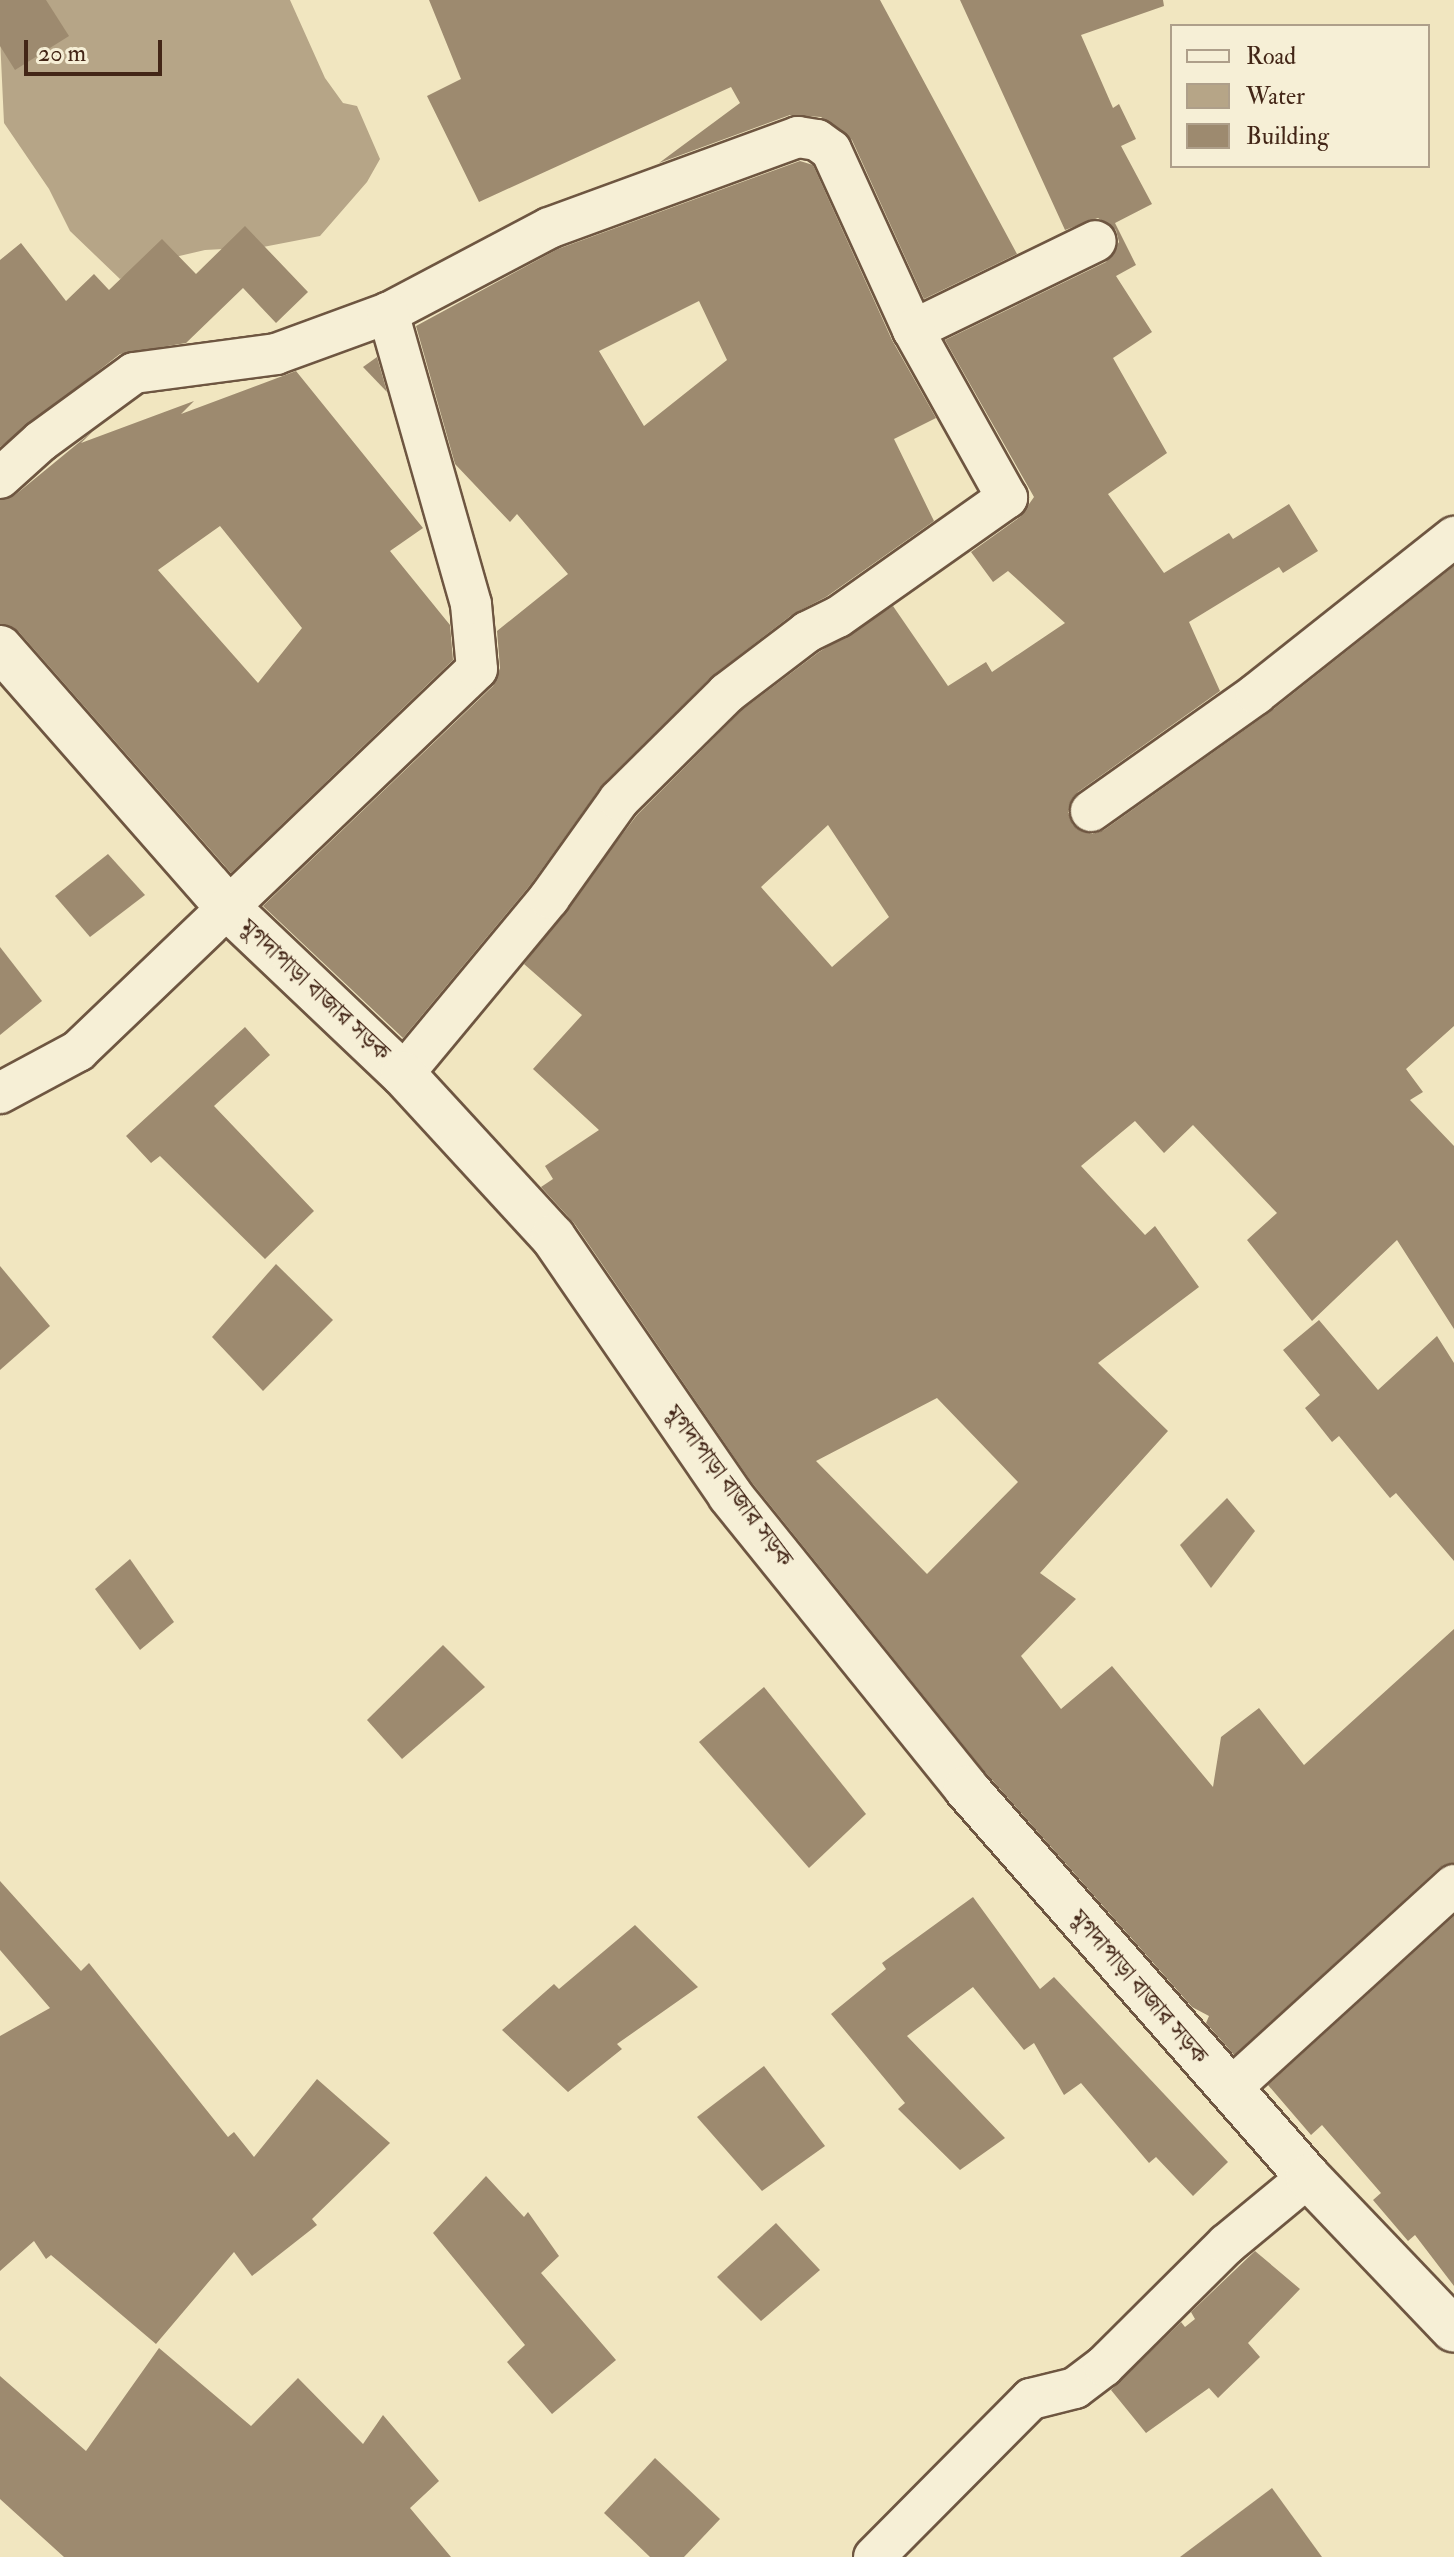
<!DOCTYPE html>
<html>
<head>
<meta charset="utf-8">
<style>
  body { margin:0 }
  #map { position:relative; width:1454px; height:2557px; overflow:hidden; background:#f1e6c0; font-family:"IM FELL Double Pica","Noto Serif Bengali",serif }
  div>[style] { position:absolute }
  [style*='--x'] { left:calc(var(--x)*1px); top:calc(var(--y)*1px); width:calc(var(--w)*1px); rotate:calc(var(--a)*1deg) }
  .water>* { inset:0; background:#b6a587 }
  .building>* { inset:0; background:#9d8a6f }
  .roads { filter:drop-shadow(2px 0 #6e5641) drop-shadow(-2px 0 #6e5641) drop-shadow(0 2px #6e5641) drop-shadow(0 -2px #6e5641) }
  .street>* { height:40px; margin:-20px; padding:0 20px; transform-origin:20px; border-radius:20px; background:#f6efd6 }
  .secondary>* { height:44px; margin:-22px; padding:0 22px; transform-origin:22px; border-radius:22px; background:#f6efd6 }
  span { translate:-50% -50%; white-space:nowrap; text-align:center; line-height:1.15; -webkit-text-stroke:8px #f6efd6; paint-order:stroke }
  .street-label { font-size:24px; color:#432617 }
  .legend { position:absolute; left:1170px; top:24px; width:260px; height:144px; box-sizing:border-box; background:#f6efd6; border:2px solid #ae9f8a; margin:0; padding:10px 14px; list-style:none; font-size:24px; color:#432617 }
  .legend li { display:flex; align-items:center; gap:16px; height:40px }
  .legend b { width:40px; border:2px solid #ae9f8a }
  .scale { position:absolute; left:24px; top:40px; width:138px; height:36px; box-sizing:border-box; border:4px solid #432617; border-top:0; padding-left:10px; font-size:24px; line-height:28px; white-space:nowrap; color:#432617; -webkit-text-stroke:6px #f6efd6; paint-order:stroke }
</style>
</head>
<body>
<div id="map">
  <div class="water">
    <i style="clip-path:polygon(17px 0,290px 0,325px 78px,343px 103px,357px 106px,380px 159px,367px 182px,320px 236px,263px 247px,205px 250px,145px 264px,120px 279px,70px 231px,49px 189px,4px 123px,0 38px)"></i>
  </div>
  <div class="building">
    <i style="clip-path:polygon(0 0,46px 0,69px 36px,15px 70px,0 46px)"></i>
    <i style="clip-path:polygon(429px 0,880px 0,1017px 254px,924px 299px,852px 140px,821px 117px,790px 115px,659px 163px,740px 103px,731px 87px,479px 202px,427px 96px,461px 79px)"></i>
    <i style="clip-path:polygon(evenodd,960px 0,1163px 0,1164px 6px,1081px 35px,1113px 108px,1119px 104px,1136px 139px,1121px 146px,1152px 204px,1115px 223px,1136px 265px,1116px 276px,1152px 332px,1113px 358px,1167px 453px,1108px 494px,1164px 573px,1229px 533px,1233px 539px,1289px 504px,1318px 551px,1283px 573px,1279px 567px,1189px 622px,1220px 691px,1078px 792px,1068px 812px,1073px 825px,1092px 834px,1104px 830px,1270px 712px,1454px 566px,1454px 1026px,1406px 1069px,1423px 1092px,1410px 1100px,1454px 1146px,1454px 1329px,1397px 1240px,1312px 1321px,1247px 1240px,1277px 1213px,1193px 1125px,1164px 1153px,1135px 1121px,1081px 1166px,1145px 1235px,1155px 1226px,1199px 1287px,1098px 1363px,1168px 1431px,1040px 1573px,1076px 1599px,1021px 1656px,1061px 1709px,1112px 1666px,1213px 1787px,1221px 1737px,1259px 1708px,1304px 1765px,1454px 1629px,1454px 1863px,1439px 1868px,1234px 2055px,1206px 2023px,1209px 2016px,1192px 2007px,985px 1772px,750px 1480px,574px 1223px,541px 1187px,553px 1179px,545px 1166px,599px 1130px,533px 1069px,582px 1015px,524px 964px,637px 815px,742px 710px,819px 652px,893px 606px,948px 686px,986px 662px,992px 672px,1065px 623px,1008px 571px,993px 582px,971px 552px,1020px 517px,1034px 497px,945px 340px,1106px 262px,1119px 242px,1116px 230px,1098px 218px,1065px 230px,960px 0,828px 825px,889px 917px,832px 967px,761px 887px,828px 825px,960px 0,937px 1398px,1018px 1482px,927px 1574px,816px 1461px,937px 1398px)"></i>
    <i style="clip-path:polygon(evenodd,800px 161px,813px 165px,892px 340px,936px 418px,894px 439px,934px 521px,826px 597px,793px 614px,711px 677px,603px 784px,531px 884px,403px 1038px,263px 906px,493px 686px,500px 668px,497px 631px,568px 574px,517px 514px,510px 522px,455px 464px,416px 326px,558px 249px,800px 161px,699px 301px,727px 360px,644px 426px,599px 351px,699px 301px)"></i>
    <i style="clip-path:polygon(245px 226px,308px 292px,276px 323px,243px 288px,186px 343px,120px 354px,0 447px,0 260px,21px 243px,66px 301px,94px 274px,109px 290px,162px 239px,196px 274px)"></i>
    <i style="clip-path:polygon(377px 357px,387px 392px,363px 367px)"></i>
    <i style="clip-path:polygon(evenodd,296px 371px,423px 528px,390px 551px,450px 625px,453px 660px,231px 873px,19px 632px,0 624px,0 500px,15px 495px,93px 431px,81px 443px,194px 401px,181px 414px,296px 371px,220px 526px,302px 628px,258px 683px,158px 570px,220px 526px)"></i>
    <i style="clip-path:polygon(108px 854px,145px 895px,90px 937px,55px 896px)"></i>
    <i style="clip-path:polygon(0 947px,42px 1001px,0 1035px)"></i>
    <i style="clip-path:polygon(245px 1027px,270px 1055px,214px 1106px,314px 1211px,265px 1259px,160px 1156px,151px 1163px,126px 1136px)"></i>
    <i style="clip-path:polygon(276px 1264px,333px 1320px,263px 1391px,212px 1337px)"></i>
    <i style="clip-path:polygon(0 1266px,50px 1326px,0 1370px)"></i>
    <i style="clip-path:polygon(1319px 1320px,1378px 1390px,1437px 1336px,1454px 1363px,1454px 1561px,1396px 1493px,1390px 1498px,1339px 1436px,1332px 1442px,1305px 1408px,1320px 1395px,1283px 1350px)"></i>
    <i style="clip-path:polygon(1227px 1498px,1255px 1531px,1211px 1588px,1180px 1545px)"></i>
    <i style="clip-path:polygon(130px 1559px,174px 1622px,140px 1650px,95px 1589px)"></i>
    <i style="clip-path:polygon(443px 1645px,485px 1687px,402px 1759px,367px 1720px)"></i>
    <i style="clip-path:polygon(764px 1687px,866px 1814px,809px 1868px,699px 1742px)"></i>
    <i style="clip-path:polygon(0 1881px,81px 1971px,89px 1963px,228px 2137px,234px 2132px,254px 2157px,317px 2079px,390px 2143px,312px 2219px,317px 2225px,252px 2276px,234px 2252px,156px 2344px,51px 2255px,46px 2259px,34px 2241px,0 2271px,0 2036px,50px 2008px,0 1950px)"></i>
    <i style="clip-path:polygon(973px 1897px,1040px 1989px,1054px 1977px,1228px 2162px,1193px 2196px,1156px 2157px,1149px 2163px,1081px 2083px,1064px 2095px,1034px 2043px,1024px 2050px,973px 1987px,907px 2036px,1005px 2138px,960px 2170px,898px 2109px,905px 2103px,831px 2014px,886px 1969px,882px 1963px)"></i>
    <i style="clip-path:polygon(1454px 1916px,1454px 2286px,1415px 2235px,1408px 2241px,1373px 2200px,1381px 2193px,1322px 2125px,1311px 2135px,1268px 2085px)"></i>
    <i style="clip-path:polygon(635px 1925px,698px 1987px,617px 2044px,622px 2049px,568px 2092px,502px 2030px,554px 1984px,559px 1989px)"></i>
    <i style="clip-path:polygon(764px 2066px,825px 2146px,762px 2191px,697px 2117px)"></i>
    <i style="clip-path:polygon(486px 2176px,524px 2217px,528px 2212px,559px 2256px,541px 2273px,616px 2360px,552px 2414px,507px 2362px,525px 2345px,433px 2233px)"></i>
    <i style="clip-path:polygon(776px 2223px,820px 2270px,761px 2321px,717px 2277px)"></i>
    <i style="clip-path:polygon(1255px 2251px,1300px 2289px,1248px 2343px,1260px 2357px,1218px 2398px,1209px 2388px,1146px 2433px,1111px 2390px,1181px 2322px,1185px 2327px,1195px 2319px,1191px 2312px)"></i>
    <i style="clip-path:polygon(159px 2348px,251px 2426px,298px 2378px,363px 2444px,383px 2415px,439px 2481px,410px 2508px,451px 2557px,64px 2557px,0 2499px,0 2376px,86px 2451px)"></i>
    <i style="clip-path:polygon(655px 2458px,720px 2519px,684px 2557px,650px 2557px,604px 2513px)"></i>
    <i style="clip-path:polygon(1272px 2488px,1322px 2557px,1180px 2557px)"></i>
  </div>
  <div class="roads">
    <div class="street">
      <i style="--x:0;--y:478;--w:55;--a:-42.1"></i>
      <i style="--x:41;--y:441;--w:115;--a:-36.2"></i>
      <i style="--x:134;--y:373;--w:143;--a:-7.6"></i>
      <i style="--x:276;--y:354;--w:119;--a:-20.1"></i>
      <i style="--x:388;--y:313;--w:182;--a:-27.8"></i>
      <i style="--x:549;--y:228;--w:265;--a:-20.1"></i>
      <i style="--x:798;--y:137;--w:19;--a:9"></i>
      <i style="--x:817;--y:140;--w:17;--a:36"></i>
      <i style="--x:831;--y:150;--w:198;--a:65.5"></i>
      <i style="--x:913;--y:330;--w:203;--a:-25.9"></i>
      <i style="--x:1091;--y:811;--w:202;--a:-35.3"></i>
      <i style="--x:1256;--y:694;--w:253;--a:-38.4"></i>
      <i style="--x:403;--y:1074;--w:229;--a:-50.3"></i>
      <i style="--x:549;--y:898;--w:120;--a:-54.5"></i>
      <i style="--x:619;--y:800;--w:152;--a:-44.7"></i>
      <i style="--x:727;--y:693;--w:101;--a:-37.3"></i>
      <i style="--x:807;--y:632;--w:34;--a:-26"></i>
      <i style="--x:838;--y:617;--w:207;--a:-35.2"></i>
      <i style="--x:1007;--y:498;--w:193;--a:-119.2"></i>
      <i style="--x:0;--y:1093;--w:89;--a:-28.3"></i>
      <i style="--x:78;--y:1051;--w:552;--a:-43.75"></i>
      <i style="--x:477;--y:669;--w:65;--a:-95.3"></i>
      <i style="--x:471;--y:604;--w:303;--a:-105.9"></i>
      <i style="--x:1230;--y:2089;--w:303;--a:-42.3"></i>
      <i style="--x:874;--y:2557;--w:223;--a:-45.2"></i>
      <i style="--x:1031;--y:2399;--w:45;--a:-14"></i>
      <i style="--x:1075;--y:2388;--w:36;--a:-37"></i>
      <i style="--x:1104;--y:2366;--w:173;--a:-44.8"></i>
      <i style="--x:1227;--y:2244;--w:105;--a:-39.6"></i>
    </div>
    <div class="secondary">
      <i style="--x:0;--y:648;--w:347;--a:48.7"></i>
      <i style="--x:229;--y:909;--w:240;--a:43.5"></i>
      <i style="--x:403;--y:1074;--w:222;--a:47.4"></i>
      <i style="--x:553;--y:1237;--w:313;--a:55.5"></i>
      <i style="--x:730;--y:1495;--w:376;--a:51.1"></i>
      <i style="--x:966;--y:1788;--w:518;--a:48.68"></i>
      <i style="--x:1308;--y:2177;--w:211;--a:46.3"></i>
    </div>
  </div>
  <div class="street-label">
    <span style="left:315px;top:990px;rotate:43deg">মুগদাপাড়া বাজার সড়ক</span>
    <span style="left:729px;top:1486px;rotate:53deg">মুগদাপাড়া বাজার সড়ক</span>
    <span style="left:1139px;top:1987px;rotate:49deg">মুগদাপাড়া বাজার সড়ক</span>
  </div>
  <ul class="legend">
  <li><b style="height:10px;background:#f6efd6"></b>Road</li>
  <li><b style="height:22px;background:#b6a587"></b>Water</li>
  <li><b style="height:22px;background:#9d8a6f"></b>Building</li>
  </ul>
  <div class="scale">20 m</div>
</div>
</body>
</html>
